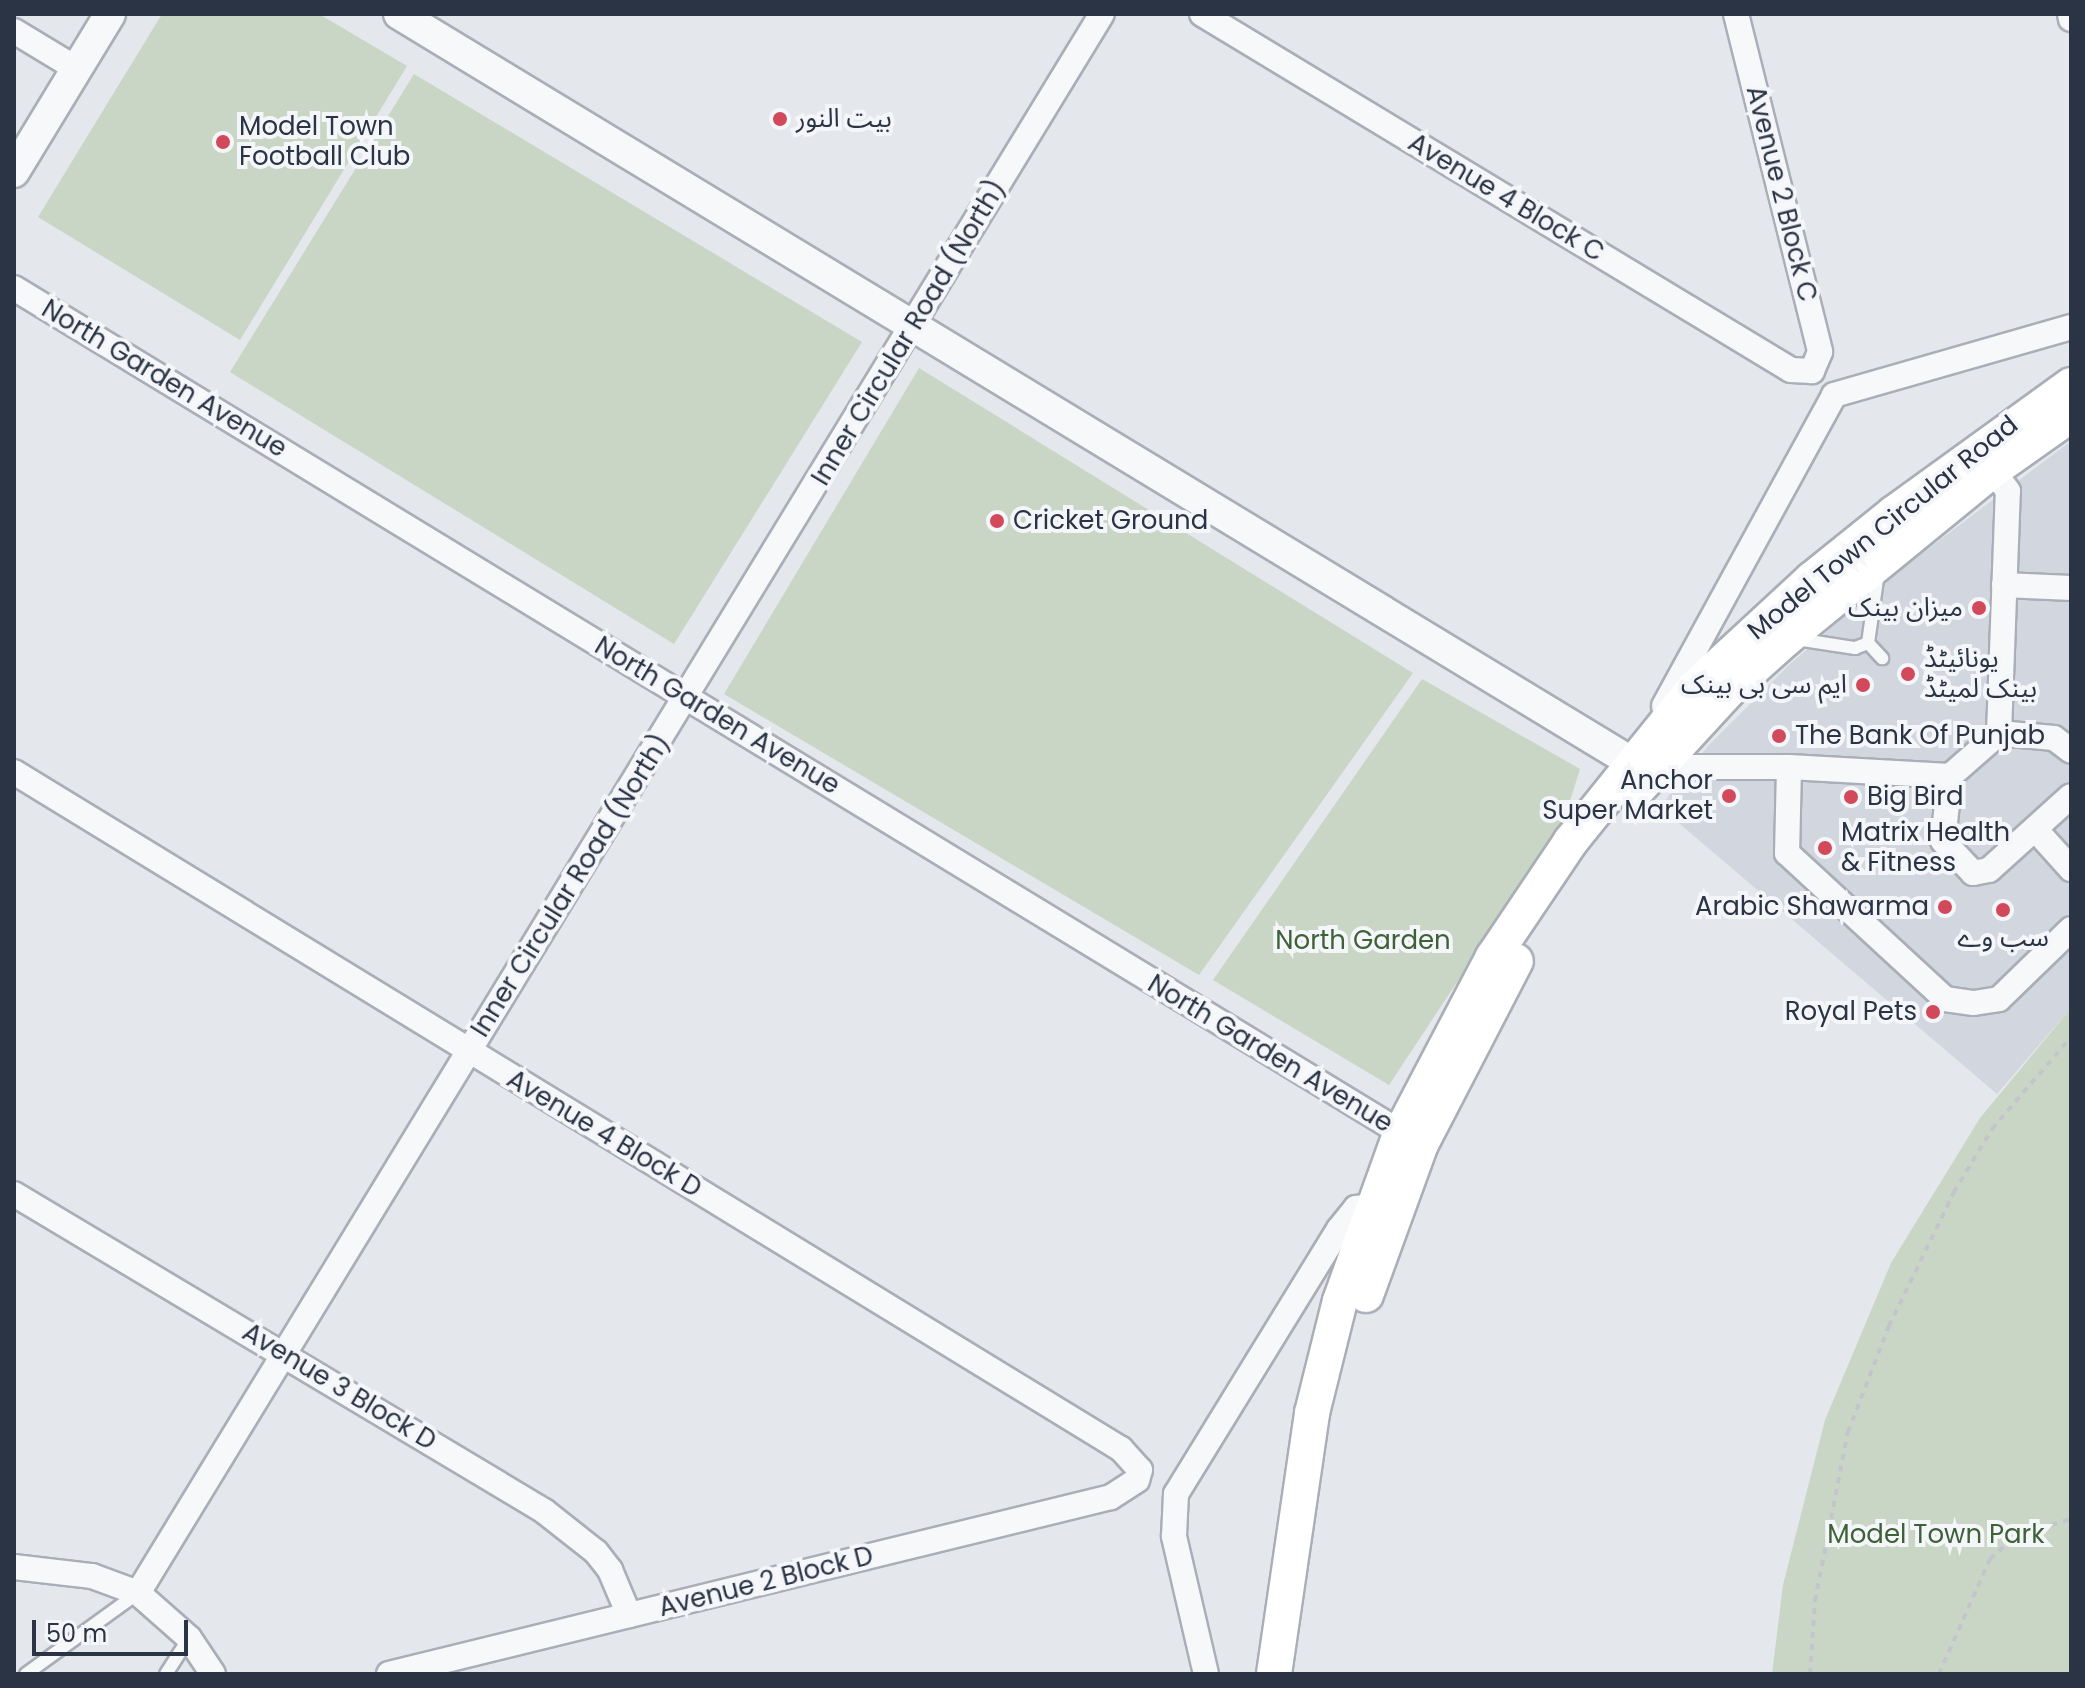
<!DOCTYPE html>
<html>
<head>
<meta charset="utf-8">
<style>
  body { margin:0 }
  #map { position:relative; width:2085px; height:1688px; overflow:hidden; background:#e4e7ec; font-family:Poppins,"Noto Sans Arabic",sans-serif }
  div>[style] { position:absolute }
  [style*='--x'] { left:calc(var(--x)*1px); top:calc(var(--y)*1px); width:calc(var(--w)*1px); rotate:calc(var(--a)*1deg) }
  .built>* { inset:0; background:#d2d6de }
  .green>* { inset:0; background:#c9d6c5 }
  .path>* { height:4px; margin-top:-2px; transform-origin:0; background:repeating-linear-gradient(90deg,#c2c5cb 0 6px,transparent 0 12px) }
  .roads { filter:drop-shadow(2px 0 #a9aeb7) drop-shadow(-2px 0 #a9aeb7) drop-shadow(0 2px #a9aeb7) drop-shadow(0 -2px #a9aeb7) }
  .service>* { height:12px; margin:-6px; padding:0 6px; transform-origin:6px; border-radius:6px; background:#f7f8fa }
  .minor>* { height:24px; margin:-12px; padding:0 12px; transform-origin:12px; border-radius:12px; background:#f7f8fa }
  .tertiary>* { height:30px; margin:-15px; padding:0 15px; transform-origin:15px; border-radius:15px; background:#f7f8fa }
  .secondary>* { height:34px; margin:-17px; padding:0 17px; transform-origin:17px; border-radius:17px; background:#fff }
  .dots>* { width:22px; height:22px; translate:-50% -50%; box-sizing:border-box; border:4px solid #f4f6f9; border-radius:50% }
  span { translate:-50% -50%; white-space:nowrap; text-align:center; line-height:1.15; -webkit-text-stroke:8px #f4f6f9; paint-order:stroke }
  .poi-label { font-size:26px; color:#2b3445 }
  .left { translate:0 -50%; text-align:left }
  .right { translate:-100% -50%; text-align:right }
  .street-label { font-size:26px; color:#2b3445 }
  .park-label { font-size:26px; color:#3f6138 }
  .frame { position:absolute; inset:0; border:16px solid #2b3445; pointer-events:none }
  .scale { position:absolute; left:32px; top:1620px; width:156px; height:36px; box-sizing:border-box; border:4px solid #2b3445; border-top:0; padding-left:10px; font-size:24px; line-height:28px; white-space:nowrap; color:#2b3445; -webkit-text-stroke:6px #f4f6f9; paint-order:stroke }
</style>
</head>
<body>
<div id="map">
  <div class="built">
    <i style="clip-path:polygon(2071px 441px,2071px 1008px,1997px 1094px,1660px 807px,1708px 746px,1789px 665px,1884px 582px)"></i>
  </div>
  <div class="green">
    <i style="clip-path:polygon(162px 14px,319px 14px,407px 66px,240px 340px,38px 217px)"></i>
    <i style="clip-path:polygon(414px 74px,862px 342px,674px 644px,230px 372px)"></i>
    <i style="clip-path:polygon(919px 368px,1413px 673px,1199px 975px,724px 694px)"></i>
    <i style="clip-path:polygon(1422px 679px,1580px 769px,1564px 820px,1389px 1085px,1213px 980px)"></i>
    <i style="clip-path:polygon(2071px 1008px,2071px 1674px,1772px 1674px,1783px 1585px,1825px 1420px,1891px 1263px,1980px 1118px)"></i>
  </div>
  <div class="path">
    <i style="--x:1810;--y:1674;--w:73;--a:-86.1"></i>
    <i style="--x:1815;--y:1601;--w:172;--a:-79"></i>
    <i style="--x:1848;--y:1432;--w:114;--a:-68.9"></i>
    <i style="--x:1889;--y:1326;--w:149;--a:-64.1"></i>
    <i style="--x:1954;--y:1192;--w:74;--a:-58.9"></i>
    <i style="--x:1992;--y:1129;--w:121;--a:-49.3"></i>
    <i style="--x:1939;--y:1674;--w:126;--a:-66.1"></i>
    <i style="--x:1990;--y:1559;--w:36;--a:-42"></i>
    <i style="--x:2017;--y:1535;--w:56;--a:-16.5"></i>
  </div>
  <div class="roads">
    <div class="service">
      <i style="--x:1796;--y:639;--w:60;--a:8.7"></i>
      <i style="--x:1855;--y:648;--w:14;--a:-21"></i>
      <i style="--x:1868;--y:643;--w:71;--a:-81.9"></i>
      <i style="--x:1868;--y:643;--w:21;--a:47"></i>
      <i style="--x:26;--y:1674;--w:138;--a:-35.9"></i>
      <i style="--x:166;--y:1674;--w:43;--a:-57.4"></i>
    </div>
    <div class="minor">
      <i style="--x:1202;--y:14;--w:688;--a:31.15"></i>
      <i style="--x:1791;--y:370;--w:21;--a:3"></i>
      <i style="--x:1736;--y:14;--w:348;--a:76"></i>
      <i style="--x:1820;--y:352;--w:21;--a:113"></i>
      <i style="--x:2070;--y:14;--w:5;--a:79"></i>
      <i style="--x:14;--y:31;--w:74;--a:31.1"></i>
      <i style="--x:14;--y:288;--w:1640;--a:31.34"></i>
      <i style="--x:2004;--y:585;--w:67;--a:2.6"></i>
      <i style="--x:1664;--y:706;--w:354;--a:-61.3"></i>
      <i style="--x:1834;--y:395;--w:247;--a:-16"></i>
      <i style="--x:1999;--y:733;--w:55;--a:5.2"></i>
      <i style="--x:2054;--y:738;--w:21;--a:37"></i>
      <i style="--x:1645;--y:767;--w:144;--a:0"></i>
      <i style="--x:1789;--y:767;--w:161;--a:3.2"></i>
      <i style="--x:1950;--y:776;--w:65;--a:-41.3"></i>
      <i style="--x:1999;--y:733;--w:242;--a:-87.9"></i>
      <i style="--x:2008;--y:491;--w:39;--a:-126"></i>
      <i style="--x:1789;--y:767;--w:86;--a:91.3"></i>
      <i style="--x:1787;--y:853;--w:215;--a:42.7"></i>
      <i style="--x:1945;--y:999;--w:29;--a:8"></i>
      <i style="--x:1974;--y:1003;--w:25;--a:-9"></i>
      <i style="--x:1999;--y:999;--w:100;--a:-44.2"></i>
      <i style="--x:14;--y:772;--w:1298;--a:31.45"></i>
      <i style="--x:1121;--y:1449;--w:28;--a:48"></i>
      <i style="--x:1140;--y:1470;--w:10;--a:107"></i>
      <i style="--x:1950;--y:776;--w:65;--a:96.1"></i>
      <i style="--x:1943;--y:841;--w:44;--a:46.8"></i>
      <i style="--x:1973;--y:873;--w:16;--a:-11"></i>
      <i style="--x:1989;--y:870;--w:110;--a:-42.1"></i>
      <i style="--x:2035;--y:829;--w:54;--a:48"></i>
      <i style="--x:14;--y:1194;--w:618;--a:30.88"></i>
      <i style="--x:544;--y:1511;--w:66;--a:38.3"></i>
      <i style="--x:596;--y:1552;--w:23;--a:52"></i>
      <i style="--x:610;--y:1570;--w:49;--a:67.1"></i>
      <i style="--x:14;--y:1567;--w:79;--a:6.6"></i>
      <i style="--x:92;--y:1576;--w:49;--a:20.3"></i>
      <i style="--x:138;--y:1593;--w:68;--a:41.4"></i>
      <i style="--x:189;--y:1638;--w:43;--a:56.3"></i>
      <i style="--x:138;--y:1593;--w:1850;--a:-58.6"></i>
      <i style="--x:389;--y:1674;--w:743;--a:-13.77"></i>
      <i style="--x:1111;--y:1497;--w:31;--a:-33"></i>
      <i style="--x:1206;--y:1674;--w:142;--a:-103.1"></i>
      <i style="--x:1174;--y:1536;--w:42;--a:-87.3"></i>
      <i style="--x:1176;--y:1494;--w:311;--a:-58.4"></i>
      <i style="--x:1339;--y:1229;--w:27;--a:-51"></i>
      <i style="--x:1356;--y:1208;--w:16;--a:-7"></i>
    </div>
    <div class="tertiary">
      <i style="--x:399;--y:14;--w:1441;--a:31.26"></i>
      <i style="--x:14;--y:172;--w:185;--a:-58.7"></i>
    </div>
    <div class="secondary">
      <i style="--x:1637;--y:790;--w:137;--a:-47.4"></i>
      <i style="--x:1730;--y:689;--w:76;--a:-41.8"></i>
      <i style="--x:1787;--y:638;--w:266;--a:-39.2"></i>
      <i style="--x:1993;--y:470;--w:95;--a:-35.2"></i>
      <i style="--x:1366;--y:1295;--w:161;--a:-70"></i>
      <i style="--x:1421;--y:1144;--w:206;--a:-62.6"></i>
      <i style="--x:1274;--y:1674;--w:264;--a:-81.7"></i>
      <i style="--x:1312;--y:1413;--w:115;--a:-76"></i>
      <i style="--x:1340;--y:1301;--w:177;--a:-70.2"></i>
      <i style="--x:1400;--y:1134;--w:200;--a:-62.3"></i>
      <i style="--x:1493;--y:957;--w:140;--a:-56.1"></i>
      <i style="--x:1571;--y:841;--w:195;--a:-51.2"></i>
      <i style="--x:1693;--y:689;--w:162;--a:-42.7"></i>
      <i style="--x:1812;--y:579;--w:105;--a:-38.8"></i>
      <i style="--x:1894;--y:513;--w:218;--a:-35.9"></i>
    </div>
  </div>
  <div class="dots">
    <i style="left:780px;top:119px;background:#d1495b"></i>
    <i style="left:223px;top:142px;background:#d1495b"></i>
    <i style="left:997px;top:521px;background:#d1495b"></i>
    <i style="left:1979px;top:608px;background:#d1495b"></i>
    <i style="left:1908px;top:674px;background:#d1495b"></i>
    <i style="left:1863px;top:685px;background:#d1495b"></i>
    <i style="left:1779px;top:736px;background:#d1495b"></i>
    <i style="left:1729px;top:796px;background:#d1495b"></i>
    <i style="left:1851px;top:797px;background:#d1495b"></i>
    <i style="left:1825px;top:848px;background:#d1495b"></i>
    <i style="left:1945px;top:907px;background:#d1495b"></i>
    <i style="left:2003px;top:910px;background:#d1495b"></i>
    <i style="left:1933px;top:1012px;background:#d1495b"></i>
  </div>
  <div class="poi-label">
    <span class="left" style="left:796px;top:119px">بیت النور</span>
    <span class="left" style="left:239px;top:142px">Model Town<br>Football Club</span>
    <span class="left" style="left:1013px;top:521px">Cricket Ground</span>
    <span class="right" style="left:1963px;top:608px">میزان بینک</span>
    <span class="left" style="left:1924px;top:674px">یونائیٹڈ<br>بینک لمیٹڈ</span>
    <span class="right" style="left:1847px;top:685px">ایم سی بی بینک</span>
    <span class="left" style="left:1795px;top:736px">The Bank Of Punjab</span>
    <span class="right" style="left:1713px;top:796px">Anchor<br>Super Market</span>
    <span class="left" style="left:1867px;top:797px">Big Bird</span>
    <span class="left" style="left:1841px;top:848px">Matrix Health<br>&amp; Fitness</span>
    <span class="right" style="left:1929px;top:907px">Arabic Shawarma</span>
    <span style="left:2003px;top:938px">سب وے</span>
    <span class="right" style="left:1917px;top:1012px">Royal Pets</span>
  </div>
  <div class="street-label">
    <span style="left:1781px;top:194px;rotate:76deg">Avenue 2 Block C</span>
    <span style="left:1506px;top:198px;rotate:31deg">Avenue 4 Block C</span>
    <span style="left:909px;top:333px;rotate:-59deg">Inner Circular Road (North)</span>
    <span style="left:164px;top:379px;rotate:31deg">North Garden Avenue</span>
    <span style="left:1883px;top:528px;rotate:-39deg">Model Town Circular Road</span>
    <span style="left:717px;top:716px;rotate:31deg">North Garden Avenue</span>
    <span style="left:571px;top:886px;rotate:-58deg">Inner Circular Road (North)</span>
    <span style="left:1270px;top:1054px;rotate:31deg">North Garden Avenue</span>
    <span style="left:604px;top:1134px;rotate:31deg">Avenue 4 Block D</span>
    <span style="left:339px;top:1387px;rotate:31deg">Avenue 3 Block D</span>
    <span style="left:766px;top:1582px;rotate:-14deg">Avenue 2 Block D</span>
  </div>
  <div class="park-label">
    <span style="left:1363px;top:941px">North Garden</span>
    <span style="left:1936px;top:1535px">Model Town Park</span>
  </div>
  <div class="frame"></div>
  <div class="scale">50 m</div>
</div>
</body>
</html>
